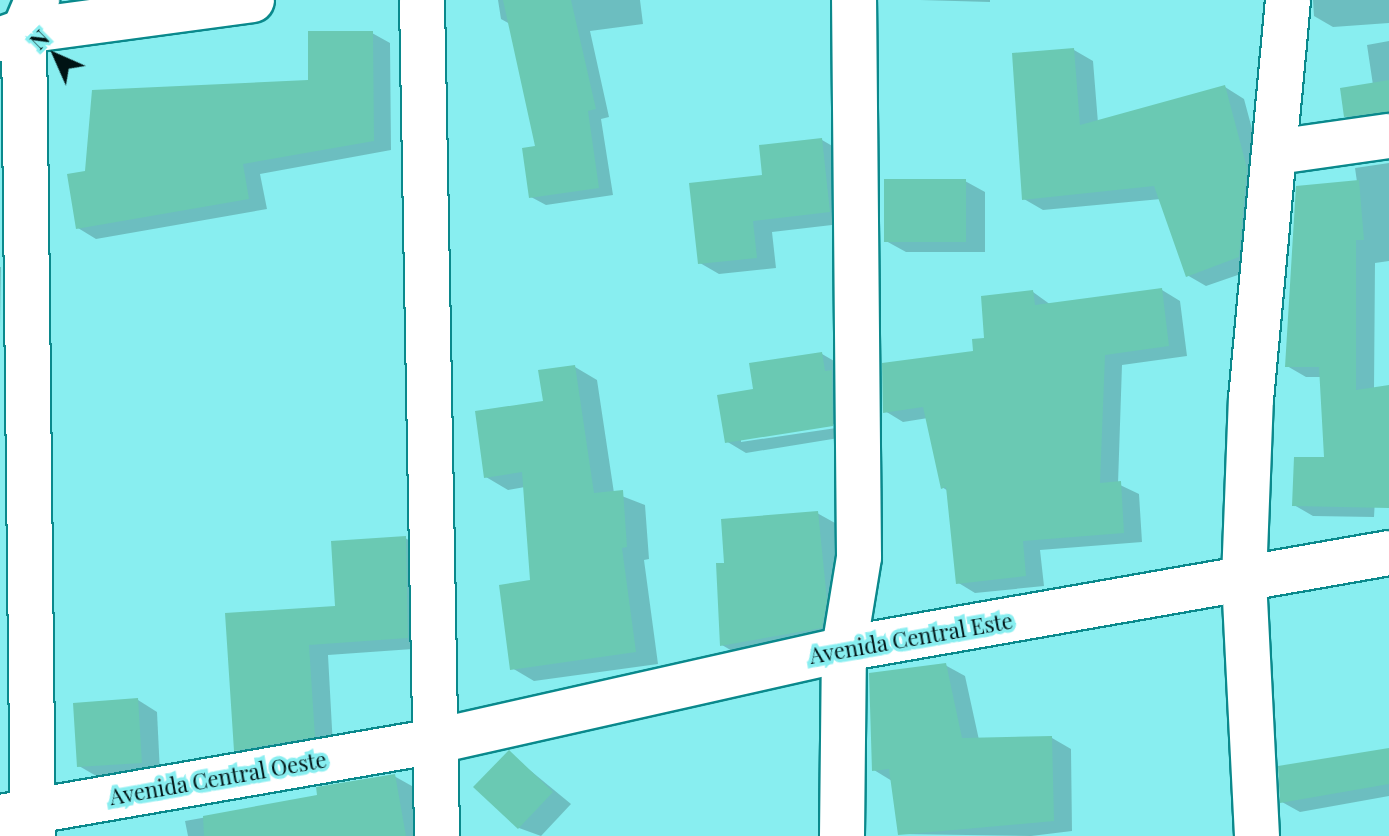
<!DOCTYPE html>
<html>
<head>
<meta charset="utf-8">
<style>
  body { margin:0 }
  #map { position:relative; width:1389px; height:836px; overflow:hidden; background:#88eef0; font-family:"Playfair Display",serif }
  div>[style] { position:absolute }
  [style*='--x'] { left:calc(var(--x)*1px); top:calc(var(--y)*1px); width:calc(var(--w)*1px); rotate:calc(var(--a)*1deg) }
  .shadow>* { inset:0; background:#0003 }
  .building>* { inset:0; background:#6ac9b3 }
  .roads { filter:drop-shadow(2px 0 #0a898c) drop-shadow(-2px 0 #0a898c) drop-shadow(0 2px #0a898c) drop-shadow(0 -2px #0a898c) }
  .minor>* { height:44px; margin:-22px; padding:0 22px; transform-origin:22px; border-radius:22px; background:#fff }
  span { translate:-50% -50%; white-space:nowrap; text-align:center; line-height:1.15; -webkit-text-stroke:7px #88eef0; paint-order:stroke }
  .street-label { font-size:22px; color:#001314 }
  .north { position:absolute; left:16px; top:16px; width:80px; height:80px; -webkit-text-stroke:6px #88eef0; paint-order:stroke; rotate:315deg; font-size:22px; font-weight:700; line-height:32px; text-align:center; color:#001314 }
  .north::after { content:''; display:block; margin:auto; width:28px; height:36px; background:#001314; clip-path:polygon(50% 0,100% 100%,50% 72%,0 100%) }
</style>
</head>
<body>
<div id="map">
  <div class="shadow">
    <i style="clip-path:polygon(498px 0,640px 0,643px 24px,590px 31px,609px 117px,601px 119px,613px 195px,546px 205px,531px 197px,538px 147px,510px 24px,501px 19px)"></i>
    <i style="clip-path:polygon(920px 0,990px 0,990px 2px)"></i>
    <i style="clip-path:polygon(1313px 0,1389px 0,1389px 23px,1333px 27px,1314px 16px)"></i>
    <i style="clip-path:polygon(372px 33px,390px 43px,391px 150px,260px 174px,267px 209px,96px 239px,78px 228px,87px 173px,310px 82px)"></i>
    <i style="clip-path:polygon(1389px 41px,1389px 125px,1365px 127px,1346px 116px,1373px 85px,1367px 45px)"></i>
    <i style="clip-path:polygon(1074px 50px,1093px 61px,1098px 123px,1225px 87px,1244px 99px,1266px 181px,1258px 268px,1206px 286px,1187px 275px,1161px 199px,1043px 210px,1024px 199px)"></i>
    <i style="clip-path:polygon(822px 140px,841px 151px,849px 223px,772px 232px,776px 268px,719px 274px,700px 263px,765px 177px)"></i>
    <i style="clip-path:polygon(1389px 163px,1389px 261px,1375px 263px,1374px 390px,1389px 387px,1389px 497px,1375px 499px,1374px 517px,1313px 516px,1294px 505px,1326px 460px,1322px 377px,1306px 377px,1287px 366px,1357px 182px,1355px 168px)"></i>
    <i style="clip-path:polygon(965px 181px,985px 192px,985px 252px,906px 252px,886px 241px)"></i>
    <i style="clip-path:polygon(0 267px,1px 267px,0 328px)"></i>
    <i style="clip-path:polygon(1162px 290px,1180px 301px,1187px 356px,1122px 365px,1118px 484px,1139px 494px,1142px 542px,1040px 550px,1044px 586px,975px 593px,957px 582px,948px 491px,942px 487px,928px 418px,903px 422px,885px 411px,976px 352px,1033px 292px,1051px 305px)"></i>
    <i style="clip-path:polygon(evenodd,822px 354px,841px 365px,851px 436px,746px 453px,726px 441px,756px 391px,822px 354px,842px 423px,843px 427px,741px 442px,741px 438px,842px 423px)"></i>
    <i style="clip-path:polygon(575px 367px,597px 380px,614px 493px,645px 505px,649px 559px,644px 560px,658px 664px,534px 681px,512px 668px,532px 582px,525px 487px,508px 490px,486px 477px)"></i>
    <i style="clip-path:polygon(817px 513px,835px 523px,844px 611px,839px 638px,739px 655px,722px 645px,727px 565px)"></i>
    <i style="clip-path:polygon(405px 538px,425px 549px,427px 648px,328px 655px,333px 747px,255px 761px,236px 750px,227px 615px,337px 608px)"></i>
    <i style="clip-path:polygon(945px 665px,965px 676px,979px 740px,1052px 738px,1071px 749px,1072px 831px,1031px 836px,899px 834px,892px 781px,874px 770px)"></i>
    <i style="clip-path:polygon(138px 700px,157px 712px,160px 773px,98px 777px,79px 766px)"></i>
    <i style="clip-path:polygon(1389px 750px,1389px 796px,1300px 812px,1282px 802px)"></i>
    <i style="clip-path:polygon(509px 753px,571px 804px,541px 836px,519px 828px,476px 787px)"></i>
    <i style="clip-path:polygon(394px 776px,419px 790px,427px 836px,188px 836px,185px 821px,319px 797px)"></i>
  </div>
  <div class="building">
    <i style="clip-path:polygon(503px 0,571px 0,596px 109px,588px 111px,599px 188px,529px 198px,522px 148px,535px 146px)"></i>
    <i style="clip-path:polygon(308px 31px,373px 31px,374px 141px,243px 164px,249px 199px,76px 229px,67px 174px,85px 171px,92px 90px,308px 80px)"></i>
    <i style="clip-path:polygon(1074px 48px,1080px 125px,1225px 85px,1247px 168px,1239px 257px,1186px 277px,1154px 186px,1022px 200px,1012px 53px)"></i>
    <i style="clip-path:polygon(1389px 80px,1389px 112px,1344px 117px,1340px 88px)"></i>
    <i style="clip-path:polygon(822px 138px,830px 212px,753px 221px,757px 258px,698px 264px,689px 183px,762px 175px,759px 145px)"></i>
    <i style="clip-path:polygon(884px 179px,966px 179px,966px 242px,884px 242px)"></i>
    <i style="clip-path:polygon(1359px 180px,1364px 240px,1356px 240px,1356px 390px,1389px 385px,1389px 508px,1292px 506px,1294px 457px,1324px 457px,1319px 367px,1285px 367px,1296px 186px)"></i>
    <i style="clip-path:polygon(1162px 288px,1169px 346px,1105px 355px,1100px 483px,1121px 481px,1124px 533px,1023px 541px,1026px 576px,956px 584px,946px 487px,941px 489px,923px 407px,883px 413px,882px 363px,973px 351px,972px 339px,984px 338px,981px 296px,1033px 290px,1035px 305px)"></i>
    <i style="clip-path:polygon(822px 352px,825px 371px,832px 370px,833px 426px,725px 443px,717px 395px,753px 389px,749px 363px)"></i>
    <i style="clip-path:polygon(575px 365px,594px 493px,623px 490px,627px 547px,622px 548px,636px 652px,510px 670px,499px 585px,530px 580px,522px 472px,484px 478px,475px 411px,543px 401px,538px 370px)"></i>
    <i style="clip-path:polygon(818px 511px,827px 600px,822px 628px,720px 646px,716px 563px,724px 563px,721px 519px)"></i>
    <i style="clip-path:polygon(406px 536px,408px 638px,309px 645px,315px 737px,234px 751px,225px 613px,335px 606px,331px 541px)"></i>
    <i style="clip-path:polygon(946px 663px,962px 738px,1052px 736px,1054px 821px,898px 835px,889px 769px,872px 771px,869px 673px)"></i>
    <i style="clip-path:polygon(138px 698px,142px 763px,77px 767px,73px 703px)"></i>
    <i style="clip-path:polygon(1389px 748px,1389px 784px,1280px 803px,1278px 766px)"></i>
    <i style="clip-path:polygon(509px 750px,553px 792px,518px 829px,473px 787px)"></i>
    <i style="clip-path:polygon(395px 774px,406px 836px,204px 836px,203px 816px,317px 795px,316px 787px)"></i>
  </div>
  <div class="roads">
    <div class="minor">
      <i style="--x:422;--y:0;--w:836;--a:88.97"></i>
      <i style="--x:2;--y:39;--w:23;--a:-20"></i>
      <i style="--x:24;--y:31;--w:230;--a:-7.7"></i>
      <i style="--x:1276;--y:152;--w:114;--a:-8.1"></i>
      <i style="--x:0;--y:817;--w:444;--a:-9.9"></i>
      <i style="--x:437;--y:741;--w:417;--a:-12.7"></i>
      <i style="--x:844;--y:649;--w:553;--a:-9.99"></i>
      <i style="--x:33;--y:836;--w:805;--a:-90.64"></i>
      <i style="--x:24;--y:31;--w:34;--a:-67"></i>
      <i style="--x:842;--y:836;--w:187;--a:-89.4"></i>
      <i style="--x:844;--y:649;--w:93;--a:-80.7"></i>
      <i style="--x:859;--y:557;--w:557;--a:-90.51"></i>
      <i style="--x:1257;--y:836;--w:257;--a:-92.9"></i>
      <i style="--x:1244;--y:579;--w:180;--a:-87.8"></i>
      <i style="--x:1251;--y:399;--w:401;--a:-84.7"></i>
    </div>
  </div>
  <div class="street-label">
    <span style="left:911px;top:638px;rotate:-10deg">Avenida Central Este</span>
    <span style="left:218px;top:778px;rotate:-10deg">Avenida Central Oeste</span>
  </div>
  <div class="north">N</div>
</div>
</body>
</html>
